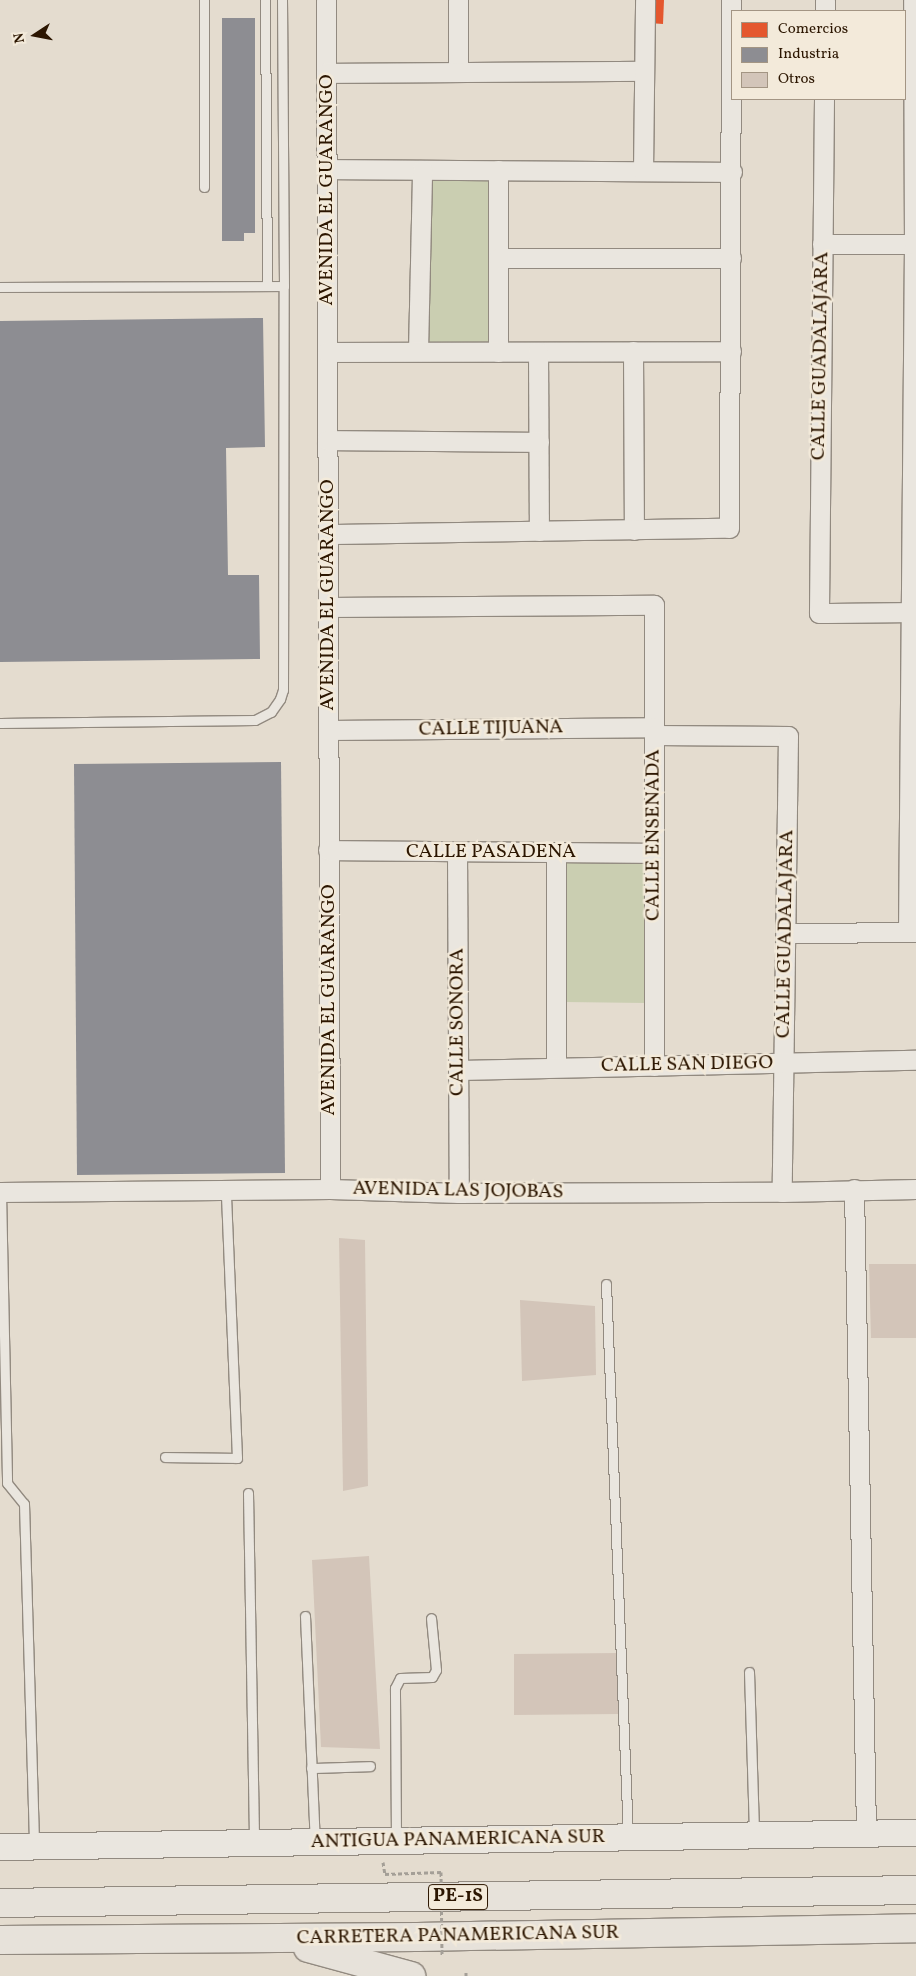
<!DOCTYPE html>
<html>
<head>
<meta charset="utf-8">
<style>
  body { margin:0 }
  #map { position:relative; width:916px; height:1976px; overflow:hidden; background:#e4dccf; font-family:Vollkorn,serif }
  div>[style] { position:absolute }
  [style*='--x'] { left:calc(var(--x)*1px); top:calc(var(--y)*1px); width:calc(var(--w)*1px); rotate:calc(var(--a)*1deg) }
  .green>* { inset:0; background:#caceb1 }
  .shops>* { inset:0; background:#e4572e }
  .industry>* { inset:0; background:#8d8d92 }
  .building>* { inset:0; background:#d3c5b9 }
  .path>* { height:3px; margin-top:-1.5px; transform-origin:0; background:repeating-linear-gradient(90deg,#a49f97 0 4px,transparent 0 6.5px) }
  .roads { filter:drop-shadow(1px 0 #928a80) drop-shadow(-1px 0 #928a80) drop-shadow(0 1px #928a80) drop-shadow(0 -1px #928a80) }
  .lane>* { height:9px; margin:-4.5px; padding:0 4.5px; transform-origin:4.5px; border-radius:4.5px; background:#eae6df }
  .street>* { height:19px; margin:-9.5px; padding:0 9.5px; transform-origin:9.5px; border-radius:9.5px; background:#eae6df }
  .secondary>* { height:26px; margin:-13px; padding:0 13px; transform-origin:13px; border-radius:13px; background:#eae6df }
  .highway>* { height:28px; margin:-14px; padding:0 14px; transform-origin:14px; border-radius:14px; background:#e7e2da }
  .path-bridge>* { height:3px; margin-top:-1.5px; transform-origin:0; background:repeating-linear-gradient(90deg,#a49f97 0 4px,transparent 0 6.5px) }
  span { translate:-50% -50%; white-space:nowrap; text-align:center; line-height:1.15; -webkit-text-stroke:5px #f3eada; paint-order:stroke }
  .shield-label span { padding:1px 4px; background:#f3eada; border:1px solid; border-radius:4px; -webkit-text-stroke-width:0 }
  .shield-label { font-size:19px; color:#2c1601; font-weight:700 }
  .street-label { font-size:20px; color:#2c1601 }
  .legend { position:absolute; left:731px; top:10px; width:175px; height:90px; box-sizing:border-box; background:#f3eada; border:1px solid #a39583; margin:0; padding:6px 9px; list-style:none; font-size:15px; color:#2c1601 }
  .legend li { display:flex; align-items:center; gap:10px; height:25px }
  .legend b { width:25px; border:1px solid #a39583 }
  .north { position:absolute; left:10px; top:10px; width:50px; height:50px; -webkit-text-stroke:4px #f3eada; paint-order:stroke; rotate:259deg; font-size:14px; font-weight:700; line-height:20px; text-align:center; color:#2c1601 }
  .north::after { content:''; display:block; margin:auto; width:18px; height:22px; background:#2c1601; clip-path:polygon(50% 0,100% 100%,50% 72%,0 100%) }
</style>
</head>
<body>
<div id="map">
  <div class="green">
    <i style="clip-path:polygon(492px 178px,490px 346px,425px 344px,428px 179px)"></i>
    <i style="clip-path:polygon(566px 861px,647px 862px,646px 1003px,565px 1002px)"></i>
  </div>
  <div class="shops">
    <i style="clip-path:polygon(650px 0,664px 0,663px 24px,649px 23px)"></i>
  </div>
  <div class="industry">
    <i style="clip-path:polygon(222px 18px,255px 18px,255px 233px,244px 233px,244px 241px,222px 241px)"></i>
    <i style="clip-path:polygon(263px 318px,265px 447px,226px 448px,228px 575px,259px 575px,260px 659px,0 662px,0 321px)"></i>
    <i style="clip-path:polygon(281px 762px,285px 1173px,77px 1175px,74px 764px)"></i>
  </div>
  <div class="building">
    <i style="clip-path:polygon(339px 1238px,365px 1240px,368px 1486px,343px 1491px)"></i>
    <i style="clip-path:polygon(869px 1264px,916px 1264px,916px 1338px,871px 1338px)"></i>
    <i style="clip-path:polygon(520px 1300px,595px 1306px,596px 1375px,522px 1381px)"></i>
    <i style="clip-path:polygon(369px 1556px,380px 1749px,321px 1747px,312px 1560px)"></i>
    <i style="clip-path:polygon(618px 1653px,618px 1714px,514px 1715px,514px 1654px)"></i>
  </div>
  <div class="path">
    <i style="--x:383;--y:1862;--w:12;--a:81"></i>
    <i style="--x:385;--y:1874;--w:56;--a:-2"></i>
    <i style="--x:466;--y:1976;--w:6;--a:-90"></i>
  </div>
  <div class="roads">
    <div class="lane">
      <i style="--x:204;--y:0;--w:187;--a:90"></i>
      <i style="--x:265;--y:0;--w:286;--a:89.6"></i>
      <i style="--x:0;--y:287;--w:284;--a:-0.2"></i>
      <i style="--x:0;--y:723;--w:255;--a:-0.7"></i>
      <i style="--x:255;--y:720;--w:18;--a:-27"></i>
      <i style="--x:271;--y:712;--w:16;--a:-55"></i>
      <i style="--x:280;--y:699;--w:9;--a:-72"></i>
      <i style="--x:283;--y:690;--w:404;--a:-89.9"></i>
      <i style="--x:284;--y:286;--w:286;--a:-90.4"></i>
      <i style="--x:1;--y:1192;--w:291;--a:88.8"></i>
      <i style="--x:7;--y:1483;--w:27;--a:51"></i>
      <i style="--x:24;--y:1504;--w:339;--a:88.3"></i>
      <i style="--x:606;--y:1284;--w:552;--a:87.72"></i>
      <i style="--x:165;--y:1457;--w:72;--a:0.8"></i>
      <i style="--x:237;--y:1458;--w:268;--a:-92.4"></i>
      <i style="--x:248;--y:1493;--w:349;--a:89"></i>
      <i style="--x:305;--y:1616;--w:225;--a:87.5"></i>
      <i style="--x:749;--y:1672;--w:160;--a:88.2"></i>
      <i style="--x:311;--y:1768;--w:59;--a:-1.9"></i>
      <i style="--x:396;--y:1838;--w:150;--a:-90.4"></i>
      <i style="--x:395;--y:1688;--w:11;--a:-63"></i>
      <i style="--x:400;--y:1678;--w:32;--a:-2"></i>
      <i style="--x:432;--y:1677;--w:8;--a:-60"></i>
      <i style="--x:436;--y:1670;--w:52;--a:-95.5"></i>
    </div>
    <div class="street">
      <i style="--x:326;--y:0;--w:1189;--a:89.81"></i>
      <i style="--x:458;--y:0;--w:72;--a:90"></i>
      <i style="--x:825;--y:11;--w:11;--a:-90"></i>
      <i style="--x:326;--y:73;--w:318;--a:-0.4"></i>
      <i style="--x:824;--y:99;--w:514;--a:90.56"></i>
      <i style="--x:819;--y:613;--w:97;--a:-0.6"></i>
      <i style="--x:327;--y:169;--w:405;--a:0.4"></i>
      <i style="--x:498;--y:170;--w:182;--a:90"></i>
      <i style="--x:643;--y:171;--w:171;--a:-89.3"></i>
      <i style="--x:822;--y:244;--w:94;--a:0"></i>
      <i style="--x:498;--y:258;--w:233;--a:0"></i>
      <i style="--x:418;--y:351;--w:181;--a:-88.7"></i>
      <i style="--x:633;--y:351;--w:179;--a:89.7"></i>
      <i style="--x:327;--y:352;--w:404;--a:-0.1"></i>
      <i style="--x:538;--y:352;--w:179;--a:89.7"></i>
      <i style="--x:327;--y:440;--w:212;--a:0.5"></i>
      <i style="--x:328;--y:534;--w:401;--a:-0.9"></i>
      <i style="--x:729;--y:528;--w:528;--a:-89.78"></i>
      <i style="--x:328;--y:607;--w:326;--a:-0.4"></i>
      <i style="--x:654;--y:605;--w:461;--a:90"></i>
      <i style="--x:328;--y:730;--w:326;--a:-0.5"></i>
      <i style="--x:654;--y:735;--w:134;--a:0.4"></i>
      <i style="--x:788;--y:736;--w:456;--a:90.8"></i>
      <i style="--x:328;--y:850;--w:326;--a:0.5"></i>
      <i style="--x:457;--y:851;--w:342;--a:89.7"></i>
      <i style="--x:556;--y:852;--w:215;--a:90"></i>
      <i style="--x:908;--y:932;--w:688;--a:-89.5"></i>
      <i style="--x:914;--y:244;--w:244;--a:-90.2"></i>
      <i style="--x:786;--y:933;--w:130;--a:-0.4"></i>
      <i style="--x:458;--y:1070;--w:458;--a:-1.3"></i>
      <i style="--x:854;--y:1189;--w:645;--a:88.93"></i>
      <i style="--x:0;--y:1192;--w:330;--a:-0.5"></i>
      <i style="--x:330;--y:1189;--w:129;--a:1.8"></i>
      <i style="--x:459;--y:1193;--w:323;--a:-0.2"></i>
      <i style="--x:782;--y:1192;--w:134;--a:-1.3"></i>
    </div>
    <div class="secondary">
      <i style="--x:0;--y:1847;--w:916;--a:-0.88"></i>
    </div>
    <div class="highway">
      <i style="--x:0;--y:1903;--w:916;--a:-0.81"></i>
      <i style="--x:0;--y:1940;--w:417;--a:-0.4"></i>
      <i style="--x:417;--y:1937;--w:499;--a:-1"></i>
      <i style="--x:308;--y:1948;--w:107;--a:15.2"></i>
    </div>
  </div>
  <div class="path-bridge">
    <i style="--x:441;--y:1872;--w:84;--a:89.3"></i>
  </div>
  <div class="shield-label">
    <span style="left:458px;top:1897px">PE-1S</span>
  </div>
  <div class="street-label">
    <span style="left:327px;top:190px;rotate:-90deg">AVENIDA EL GUARANGO</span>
    <span style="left:821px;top:356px;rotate:-89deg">CALLE GUADALAJARA</span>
    <span style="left:328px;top:595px;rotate:-90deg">AVENIDA EL GUARANGO</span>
    <span style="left:491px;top:729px;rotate:-1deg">CALLE TIJUANA</span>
    <span style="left:654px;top:835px;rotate:-90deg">CALLE ENSENADA</span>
    <span style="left:491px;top:852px">CALLE PASADENA</span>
    <span style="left:786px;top:934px;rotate:-89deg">CALLE GUADALAJARA</span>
    <span style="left:329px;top:1000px;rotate:-90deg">AVENIDA EL GUARANGO</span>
    <span style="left:458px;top:1022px;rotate:-90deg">CALLE SONORA</span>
    <span style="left:687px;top:1065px;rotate:-1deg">CALLE SAN DIEGO</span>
    <span style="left:458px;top:1191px;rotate:1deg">AVENIDA LAS JOJOBAS</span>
    <span style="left:458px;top:1840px;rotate:-1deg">ANTIGUA PANAMERICANA SUR</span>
    <span style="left:458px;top:1936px;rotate:-1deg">CARRETERA PANAMERICANA SUR</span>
  </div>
  <ul class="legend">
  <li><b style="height:14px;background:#e4572e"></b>Comercios</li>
  <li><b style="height:14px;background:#8d8d92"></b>Industria</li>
  <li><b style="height:14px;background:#d3c5b9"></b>Otros</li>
  </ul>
  <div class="north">N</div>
</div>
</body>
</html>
